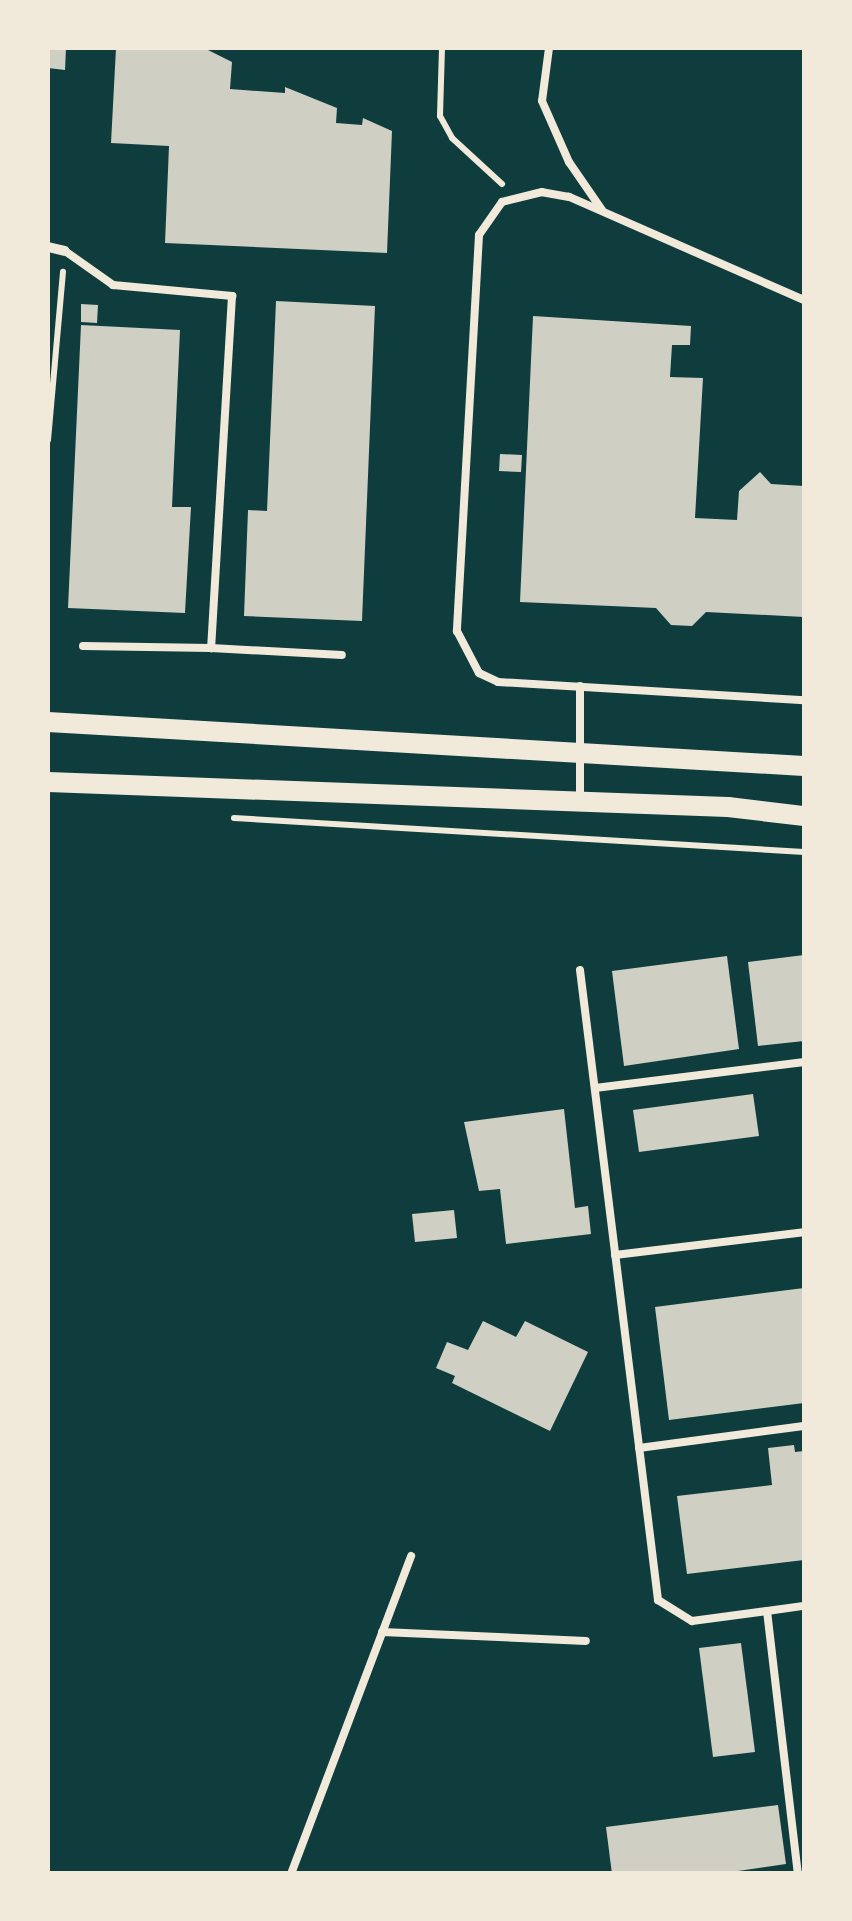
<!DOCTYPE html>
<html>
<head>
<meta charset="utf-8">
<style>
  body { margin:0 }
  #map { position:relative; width:852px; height:1921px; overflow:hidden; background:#0f3d3e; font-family:"Golos Text",sans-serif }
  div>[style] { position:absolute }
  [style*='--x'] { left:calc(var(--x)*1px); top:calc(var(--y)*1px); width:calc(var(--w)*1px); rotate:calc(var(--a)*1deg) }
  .building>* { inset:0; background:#cfcfc3 }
  .path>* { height:6px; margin:-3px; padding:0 3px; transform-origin:3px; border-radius:3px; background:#f1e9da }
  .service>* { height:8px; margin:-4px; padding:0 4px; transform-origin:4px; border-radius:4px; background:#f1e9da }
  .minor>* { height:10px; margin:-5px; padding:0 5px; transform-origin:5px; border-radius:5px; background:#f1e9da }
  .secondary>* { height:20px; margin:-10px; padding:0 10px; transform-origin:10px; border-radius:10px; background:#f1e9da }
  span { translate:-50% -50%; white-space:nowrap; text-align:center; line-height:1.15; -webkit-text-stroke:10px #f1e9da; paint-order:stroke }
  .frame { position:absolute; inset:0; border:50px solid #f1e9da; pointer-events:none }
</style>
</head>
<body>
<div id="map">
  <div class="building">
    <i style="clip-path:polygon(48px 48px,66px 48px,65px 70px,48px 68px)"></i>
    <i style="clip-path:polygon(116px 48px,204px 48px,232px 62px,230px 89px,285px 93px,285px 87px,337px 108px,336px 123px,362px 125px,363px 118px,392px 131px,387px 253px,165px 243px,169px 146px,111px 143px)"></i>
    <i style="clip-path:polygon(276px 301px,375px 306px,362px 621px,244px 616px,248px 510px,267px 511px)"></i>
    <i style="clip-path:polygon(81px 304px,98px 305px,97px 323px,81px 322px)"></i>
    <i style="clip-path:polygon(533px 316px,691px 326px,690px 345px,672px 345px,670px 377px,703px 378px,695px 518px,737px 520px,739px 491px,760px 472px,771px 484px,804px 486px,804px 617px,706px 612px,692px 626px,671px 625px,656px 608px,520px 602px)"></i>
    <i style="clip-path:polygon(81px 325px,180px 330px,172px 507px,191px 507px,185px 613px,68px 608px)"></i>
    <i style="clip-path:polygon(500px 454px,522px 455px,521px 472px,499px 471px)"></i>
    <i style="clip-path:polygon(804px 955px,804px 1041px,758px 1046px,748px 962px)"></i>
    <i style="clip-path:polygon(727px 956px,739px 1049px,624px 1066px,612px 971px)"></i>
    <i style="clip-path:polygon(753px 1094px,759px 1136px,639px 1152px,633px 1110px)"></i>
    <i style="clip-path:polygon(564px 1109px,575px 1208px,588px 1206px,591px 1234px,506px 1244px,500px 1189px,479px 1191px,464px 1122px)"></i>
    <i style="clip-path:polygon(454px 1210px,457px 1238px,415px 1242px,412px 1214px)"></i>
    <i style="clip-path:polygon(804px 1288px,804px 1403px,669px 1420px,655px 1307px)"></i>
    <i style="clip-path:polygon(483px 1321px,516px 1337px,525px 1321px,588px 1352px,550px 1431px,452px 1383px,455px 1376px,436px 1368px,447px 1342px,468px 1350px)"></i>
    <i style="clip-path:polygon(794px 1445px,795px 1452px,804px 1451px,804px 1560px,687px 1574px,677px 1496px,772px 1485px,768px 1448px)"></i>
    <i style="clip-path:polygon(741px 1643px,755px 1752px,713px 1757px,699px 1648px)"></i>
    <i style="clip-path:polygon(778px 1805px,786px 1864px,717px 1874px,612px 1874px,606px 1827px)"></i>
  </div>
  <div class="path">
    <i style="--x:442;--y:48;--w:68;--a:91.7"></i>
    <i style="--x:440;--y:116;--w:25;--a:61"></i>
    <i style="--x:452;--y:138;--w:68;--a:42.6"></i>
    <i style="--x:48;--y:440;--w:169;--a:-84.9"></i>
    <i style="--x:234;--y:818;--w:571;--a:3.41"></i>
  </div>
  <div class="service">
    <i style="--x:549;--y:48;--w:53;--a:97.5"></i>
    <i style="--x:542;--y:101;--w:67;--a:66.1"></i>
    <i style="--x:569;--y:162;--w:58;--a:55.5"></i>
    <i style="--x:65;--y:251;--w:59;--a:35.3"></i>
    <i style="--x:113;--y:285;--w:120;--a:5.3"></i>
    <i style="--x:232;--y:296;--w:353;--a:93.4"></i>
    <i style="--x:211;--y:648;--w:131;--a:3.1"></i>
    <i style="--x:804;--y:300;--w:257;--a:-156.3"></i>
    <i style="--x:569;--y:197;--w:27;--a:-170"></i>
    <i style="--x:542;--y:192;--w:41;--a:166"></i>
    <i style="--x:502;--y:202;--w:40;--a:124.9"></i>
    <i style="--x:479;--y:235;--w:397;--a:93.2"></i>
    <i style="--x:457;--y:631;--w:47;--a:62.4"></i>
    <i style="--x:479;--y:673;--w:21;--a:25"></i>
    <i style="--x:498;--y:682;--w:307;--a:3.4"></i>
    <i style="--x:83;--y:646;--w:128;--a:0.9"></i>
    <i style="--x:580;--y:801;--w:115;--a:-90"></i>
    <i style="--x:580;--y:970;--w:635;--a:82.94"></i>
    <i style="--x:658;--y:1600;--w:40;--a:32"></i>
    <i style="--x:692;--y:1621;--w:76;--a:-7.6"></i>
    <i style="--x:767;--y:1611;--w:265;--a:83.3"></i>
    <i style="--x:595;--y:1088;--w:211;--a:-7.1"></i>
    <i style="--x:615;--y:1255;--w:190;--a:-6.9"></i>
    <i style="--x:639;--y:1448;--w:166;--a:-7.6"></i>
    <i style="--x:767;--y:1611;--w:37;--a:-8"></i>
    <i style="--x:382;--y:1632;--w:204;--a:2.5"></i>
    <i style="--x:291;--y:1874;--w:340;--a:-69.3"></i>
  </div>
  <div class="minor">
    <i style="--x:48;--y:247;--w:17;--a:13"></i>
  </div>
  <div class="secondary">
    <i style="--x:48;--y:722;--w:757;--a:3.33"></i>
    <i style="--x:48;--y:782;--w:680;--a:2.11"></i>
    <i style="--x:728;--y:807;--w:77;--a:6.8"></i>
  </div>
  <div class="frame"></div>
</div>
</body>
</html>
